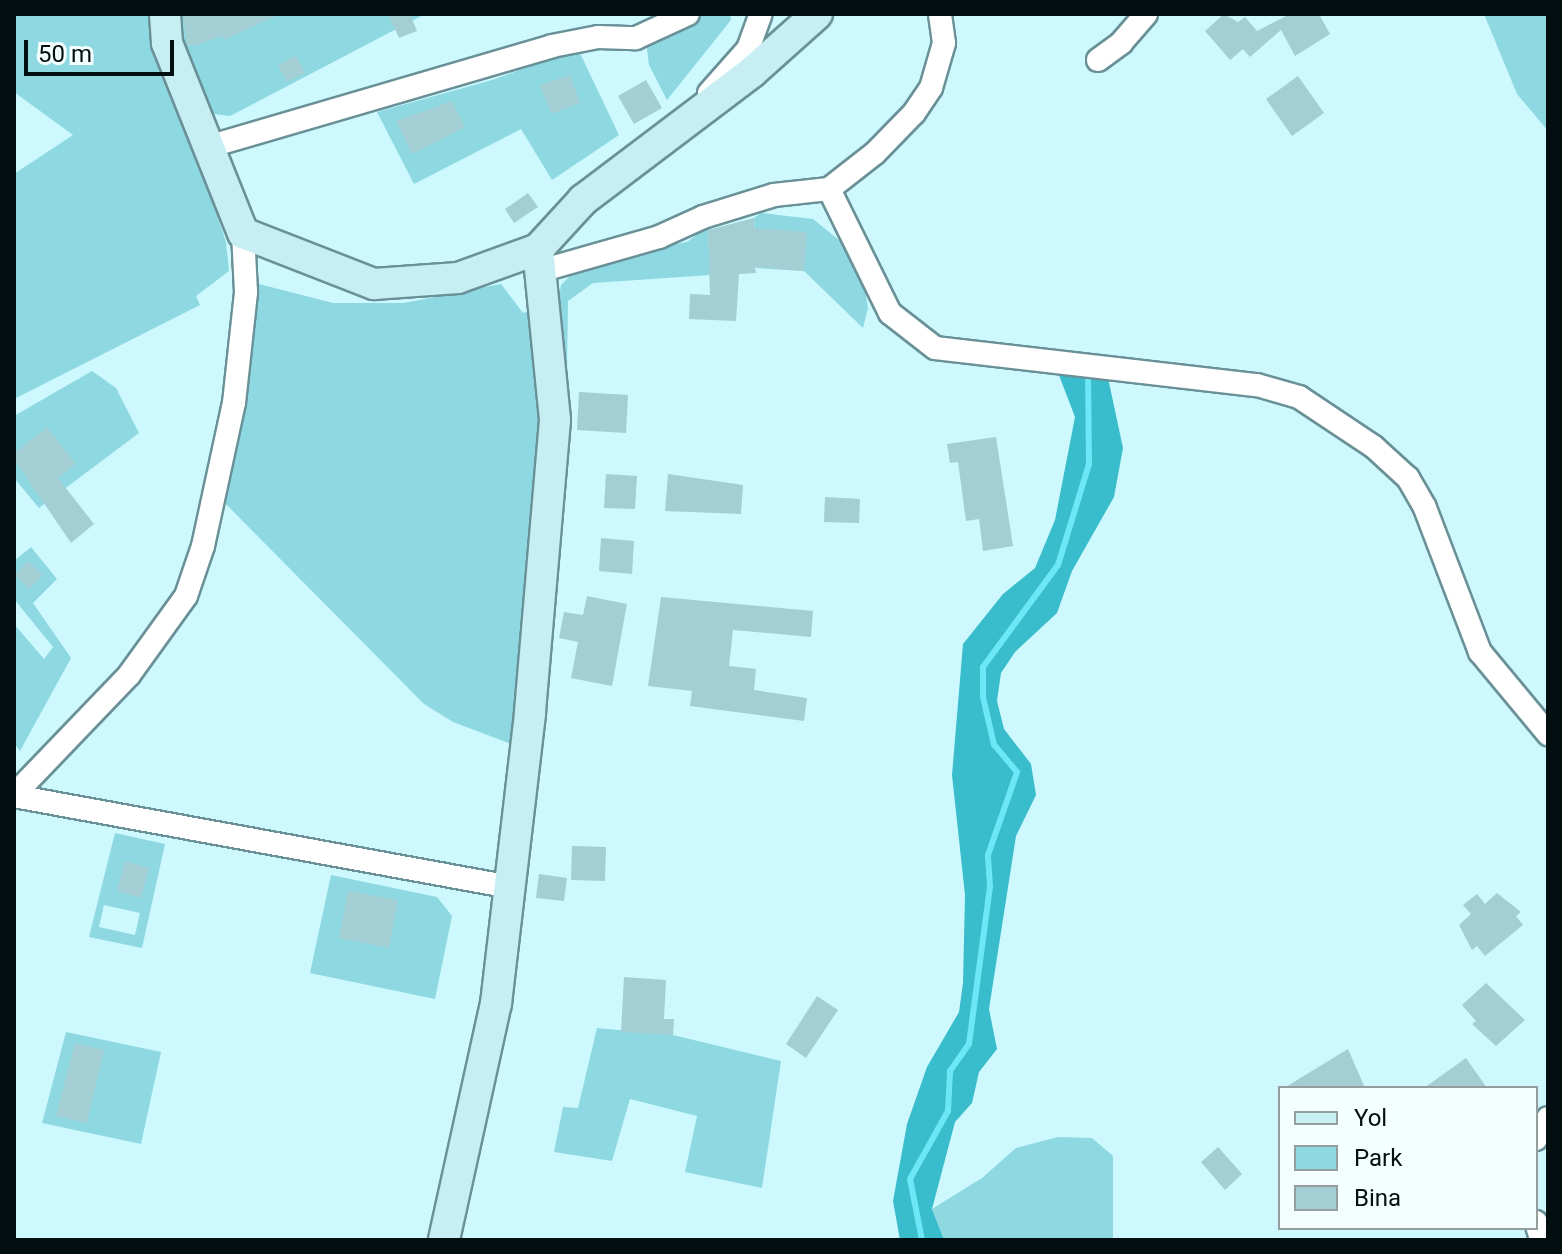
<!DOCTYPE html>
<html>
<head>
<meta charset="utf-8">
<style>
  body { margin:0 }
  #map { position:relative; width:1562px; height:1254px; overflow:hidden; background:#cdf8fe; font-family:Roboto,sans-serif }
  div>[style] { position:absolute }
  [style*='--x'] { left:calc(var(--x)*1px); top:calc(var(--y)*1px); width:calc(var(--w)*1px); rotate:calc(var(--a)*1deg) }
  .green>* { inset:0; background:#8ed8e2 }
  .forest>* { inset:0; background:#39bccb }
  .stream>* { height:6px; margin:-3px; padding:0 3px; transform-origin:3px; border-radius:3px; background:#6ce7f6 }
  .building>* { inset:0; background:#a3ced3 }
  .roads { filter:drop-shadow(2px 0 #699197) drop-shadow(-2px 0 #699197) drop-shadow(0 2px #699197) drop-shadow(0 -2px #699197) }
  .street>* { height:22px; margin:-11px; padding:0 11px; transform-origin:11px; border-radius:11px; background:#fff }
  .secondary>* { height:30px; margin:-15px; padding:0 15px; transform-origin:15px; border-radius:15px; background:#c7eef3 }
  span { translate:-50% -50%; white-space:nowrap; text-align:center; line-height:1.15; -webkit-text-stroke:7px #f5feff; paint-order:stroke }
  .frame { position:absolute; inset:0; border:16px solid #020e10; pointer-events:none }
  .legend { position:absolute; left:1278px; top:1086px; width:260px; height:144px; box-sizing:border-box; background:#f5feff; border:2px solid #949e9f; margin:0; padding:10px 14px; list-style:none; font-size:24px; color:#020e10 }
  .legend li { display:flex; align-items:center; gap:16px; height:40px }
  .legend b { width:40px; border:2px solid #949e9f }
  .scale { position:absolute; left:24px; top:40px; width:150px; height:36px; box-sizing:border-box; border:4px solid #020e10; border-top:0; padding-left:10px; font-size:24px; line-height:28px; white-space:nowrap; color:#020e10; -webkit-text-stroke:6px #f5feff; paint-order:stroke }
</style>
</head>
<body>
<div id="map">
  <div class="green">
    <i style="clip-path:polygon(14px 14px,151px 14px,156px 62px,198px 154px,226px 242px,229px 271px,196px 296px,200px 305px,14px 399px,14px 174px,73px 135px,14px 92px)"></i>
    <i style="clip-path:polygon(170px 14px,425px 14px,230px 116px,214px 114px,197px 94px)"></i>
    <i style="clip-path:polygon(701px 14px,730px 14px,731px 20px,667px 100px,649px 65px,646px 41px)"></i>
    <i style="clip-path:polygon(1484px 14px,1548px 14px,1548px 131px,1517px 94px)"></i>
    <i style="clip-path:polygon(578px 49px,619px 135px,552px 180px,521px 129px,414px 184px,377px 112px,492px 80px)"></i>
    <i style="clip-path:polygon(761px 213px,813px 219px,839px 240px,862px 271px,868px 308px,863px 328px,804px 271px,756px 268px,754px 218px)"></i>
    <i style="clip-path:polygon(708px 226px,710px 275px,593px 283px,568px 301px,567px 371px,558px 304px,561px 285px,577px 269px,629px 252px,687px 242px)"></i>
    <i style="clip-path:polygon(259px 284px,333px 303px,404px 303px,501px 284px,523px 313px,531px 310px,539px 341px,542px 464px,511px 744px,453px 722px,424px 704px,212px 490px,242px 289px)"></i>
    <i style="clip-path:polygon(92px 371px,116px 388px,139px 433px,39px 508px,14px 478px,14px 416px)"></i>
    <i style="clip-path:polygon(31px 547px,57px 579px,33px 603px,71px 658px,20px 751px,14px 743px,14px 624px,44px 659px,53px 647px,14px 599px,14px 561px)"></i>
    <i style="clip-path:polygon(evenodd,115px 833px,165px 844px,142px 948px,89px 937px,115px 833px,104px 905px,140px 913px,135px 935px,99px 927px,104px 905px)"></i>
    <i style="clip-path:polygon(331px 875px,437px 897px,452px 916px,435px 999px,310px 973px)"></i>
    <i style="clip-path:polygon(597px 1028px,673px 1035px,781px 1061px,762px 1188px,685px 1172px,697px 1116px,630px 1099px,612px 1161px,554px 1152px,563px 1107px,578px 1108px)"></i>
    <i style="clip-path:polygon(66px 1032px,161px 1052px,141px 1144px,42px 1123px)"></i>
    <i style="clip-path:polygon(1058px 1137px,1092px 1138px,1113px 1156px,1113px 1240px,944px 1240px,932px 1209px,982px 1178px,1016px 1148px)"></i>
  </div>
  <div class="forest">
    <i style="clip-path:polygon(1057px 370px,1108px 378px,1123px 448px,1114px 497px,1072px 571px,1057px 613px,1015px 652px,1001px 673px,997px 701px,1004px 729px,1031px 764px,1036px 795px,1016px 836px,989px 1009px,997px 1049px,979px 1072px,972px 1103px,955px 1122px,932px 1209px,944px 1240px,900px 1240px,893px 1201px,907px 1124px,927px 1067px,959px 1012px,963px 983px,965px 895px,952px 775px,963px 644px,1003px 594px,1035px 568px,1055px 520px,1075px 417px)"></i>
  </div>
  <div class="stream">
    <i style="--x:922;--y:1240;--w:62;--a:-101.1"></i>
    <i style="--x:910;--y:1179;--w:78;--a:-60.8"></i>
    <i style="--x:948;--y:1111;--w:40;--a:-87.1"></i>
    <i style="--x:950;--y:1071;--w:33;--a:-55"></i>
    <i style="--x:969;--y:1044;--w:159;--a:-82.4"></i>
    <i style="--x:990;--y:886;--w:31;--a:-94"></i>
    <i style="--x:988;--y:855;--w:88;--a:-70.7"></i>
    <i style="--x:1017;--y:772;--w:35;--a:-130"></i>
    <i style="--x:994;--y:745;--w:49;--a:-102.9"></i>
    <i style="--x:983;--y:697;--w:30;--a:-90"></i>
    <i style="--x:983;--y:667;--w:127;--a:-53.7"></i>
    <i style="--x:1058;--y:565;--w:106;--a:-72.9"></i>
    <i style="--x:1089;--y:464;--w:89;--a:-90.6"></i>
  </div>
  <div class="building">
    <i style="clip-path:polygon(183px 14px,280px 14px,224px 40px,222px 36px,196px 45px,187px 45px)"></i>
    <i style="clip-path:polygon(388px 14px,410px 14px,417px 31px,399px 38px)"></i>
    <i style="clip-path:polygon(1224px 14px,1238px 22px,1245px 17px,1257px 31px,1290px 14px,1319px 14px,1330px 34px,1295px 56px,1281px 30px,1250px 57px,1243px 49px,1230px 60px,1205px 31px)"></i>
    <i style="clip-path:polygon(296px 55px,305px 73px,287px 82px,278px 65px)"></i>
    <i style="clip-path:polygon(570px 75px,580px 103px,551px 114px,540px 85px)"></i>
    <i style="clip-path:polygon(1298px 76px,1324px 113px,1292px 136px,1266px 99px)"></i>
    <i style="clip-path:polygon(646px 80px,662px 108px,634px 124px,618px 96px)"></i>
    <i style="clip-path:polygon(452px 101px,465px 127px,412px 154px,396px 121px)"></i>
    <i style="clip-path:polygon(528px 193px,538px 207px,514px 223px,505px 209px)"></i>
    <i style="clip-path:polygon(754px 218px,754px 228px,807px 232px,804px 271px,755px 267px,756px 273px,739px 274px,736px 321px,689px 319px,690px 294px,710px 295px,708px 230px)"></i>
    <i style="clip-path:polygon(579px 392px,628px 395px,626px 433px,577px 430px)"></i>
    <i style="clip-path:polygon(47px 427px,76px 464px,58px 478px,94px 524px,71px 543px,14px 459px,14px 453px)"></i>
    <i style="clip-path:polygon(996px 437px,1013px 546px,983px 551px,979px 519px,966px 521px,958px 462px,950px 463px,947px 444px)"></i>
    <i style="clip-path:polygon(606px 474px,637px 476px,635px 509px,604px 508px)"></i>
    <i style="clip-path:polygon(668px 474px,743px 485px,741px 514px,665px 511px)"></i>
    <i style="clip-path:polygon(825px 497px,860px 499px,859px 523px,824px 522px)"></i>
    <i style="clip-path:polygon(601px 538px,634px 541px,632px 574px,599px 571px)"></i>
    <i style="clip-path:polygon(28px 561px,43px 575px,29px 589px,15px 575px)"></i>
    <i style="clip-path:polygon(587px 596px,627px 604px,612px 686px,571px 678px,578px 642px,559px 638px,564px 612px,583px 615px)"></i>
    <i style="clip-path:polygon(661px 597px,813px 611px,811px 637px,733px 630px,729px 666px,756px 669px,754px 690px,807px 698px,804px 721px,690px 706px,692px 691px,648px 686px)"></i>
    <i style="clip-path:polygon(572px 846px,606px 847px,605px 881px,571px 880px)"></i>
    <i style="clip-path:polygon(125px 861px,149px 868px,141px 898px,117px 891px)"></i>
    <i style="clip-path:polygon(539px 874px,567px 878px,564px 901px,536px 898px)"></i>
    <i style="clip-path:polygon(348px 891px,398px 900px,389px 948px,339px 938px)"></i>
    <i style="clip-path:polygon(1497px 893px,1521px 912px,1516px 916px,1523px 925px,1485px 956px,1477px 946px,1472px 950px,1459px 925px,1471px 914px,1463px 905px,1477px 894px,1485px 904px)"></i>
    <i style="clip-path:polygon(624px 977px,666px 980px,664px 1019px,674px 1019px,673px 1035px,621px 1032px)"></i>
    <i style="clip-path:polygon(1486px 983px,1525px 1020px,1496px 1046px,1472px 1024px,1476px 1021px,1462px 1005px)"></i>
    <i style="clip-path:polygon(817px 996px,838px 1010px,806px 1058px,786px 1044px)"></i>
    <i style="clip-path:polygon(75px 1043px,104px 1050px,87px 1123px,56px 1116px)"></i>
    <i style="clip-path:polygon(1348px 1049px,1365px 1088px,1284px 1088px)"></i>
    <i style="clip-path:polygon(1466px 1058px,1487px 1088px,1424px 1088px)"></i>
    <i style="clip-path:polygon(1218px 1147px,1242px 1174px,1225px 1190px,1201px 1162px)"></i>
  </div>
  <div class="roads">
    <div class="street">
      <i style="--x:1098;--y:60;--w:29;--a:-36"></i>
      <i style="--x:1121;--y:43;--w:38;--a:-49"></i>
      <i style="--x:709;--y:93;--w:59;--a:-48.4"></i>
      <i style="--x:748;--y:49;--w:37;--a:-70"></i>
      <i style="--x:211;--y:146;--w:355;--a:-16.3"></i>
      <i style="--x:552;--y:46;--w:47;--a:-11.1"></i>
      <i style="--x:598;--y:37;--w:38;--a:2"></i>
      <i style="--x:636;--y:38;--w:57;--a:-24.8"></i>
      <i style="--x:829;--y:189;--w:138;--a:63.8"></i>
      <i style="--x:890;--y:313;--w:57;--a:37.9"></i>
      <i style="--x:935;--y:348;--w:324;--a:6.6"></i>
      <i style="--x:1257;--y:385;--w:44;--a:15.9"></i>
      <i style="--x:1299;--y:397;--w:90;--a:33.7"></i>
      <i style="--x:1374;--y:447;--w:46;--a:42.4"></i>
      <i style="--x:1408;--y:478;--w:34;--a:60"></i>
      <i style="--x:1425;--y:508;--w:154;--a:69.1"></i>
      <i style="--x:1480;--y:652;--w:107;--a:50.3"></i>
      <i style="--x:540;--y:271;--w:124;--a:-15.9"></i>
      <i style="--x:659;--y:237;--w:48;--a:-24.4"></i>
      <i style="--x:703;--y:217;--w:74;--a:-17.2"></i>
      <i style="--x:774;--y:195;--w:55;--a:-6.2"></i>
      <i style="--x:829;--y:189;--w:58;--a:-38"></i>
      <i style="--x:875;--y:153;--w:56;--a:-45.7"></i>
      <i style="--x:914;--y:113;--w:30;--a:-56"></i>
      <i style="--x:931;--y:88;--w:47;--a:-73.9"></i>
      <i style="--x:944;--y:43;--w:29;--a:-98"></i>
      <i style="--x:14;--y:795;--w:166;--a:-46.2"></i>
      <i style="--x:129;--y:675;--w:97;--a:-54.2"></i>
      <i style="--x:186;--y:596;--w:53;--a:-71.2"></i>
      <i style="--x:203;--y:546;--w:146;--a:-77.8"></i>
      <i style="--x:234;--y:403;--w:112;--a:-83.8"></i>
      <i style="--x:246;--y:292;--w:59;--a:-92.9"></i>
      <i style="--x:14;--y:796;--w:505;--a:10.38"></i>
      <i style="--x:1536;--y:1139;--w:24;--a:-60"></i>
      <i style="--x:1536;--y:1222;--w:19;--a:74"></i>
    </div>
    <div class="secondary">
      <i style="--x:165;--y:14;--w:29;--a:86"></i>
      <i style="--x:167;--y:43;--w:205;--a:68.2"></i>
      <i style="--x:243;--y:233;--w:141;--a:21.3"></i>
      <i style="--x:374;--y:284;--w:84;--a:-4.1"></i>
      <i style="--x:458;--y:278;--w:85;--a:-19.9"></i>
      <i style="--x:538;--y:249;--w:172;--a:84.3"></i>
      <i style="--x:555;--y:420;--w:295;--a:94.9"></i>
      <i style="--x:530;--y:714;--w:291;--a:96.7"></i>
      <i style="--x:496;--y:1003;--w:243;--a:102.4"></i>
      <i style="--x:538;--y:249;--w:67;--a:-47.4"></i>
      <i style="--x:583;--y:200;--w:212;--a:-37.1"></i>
      <i style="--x:752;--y:72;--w:87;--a:-41.7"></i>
    </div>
  </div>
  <div class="frame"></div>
  <ul class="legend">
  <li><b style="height:10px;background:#c7eef3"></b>Yol</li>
  <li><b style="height:22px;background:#8ed8e2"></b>Park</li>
  <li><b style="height:22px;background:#a3ced3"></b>Bina</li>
  </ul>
  <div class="scale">50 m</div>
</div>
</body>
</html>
